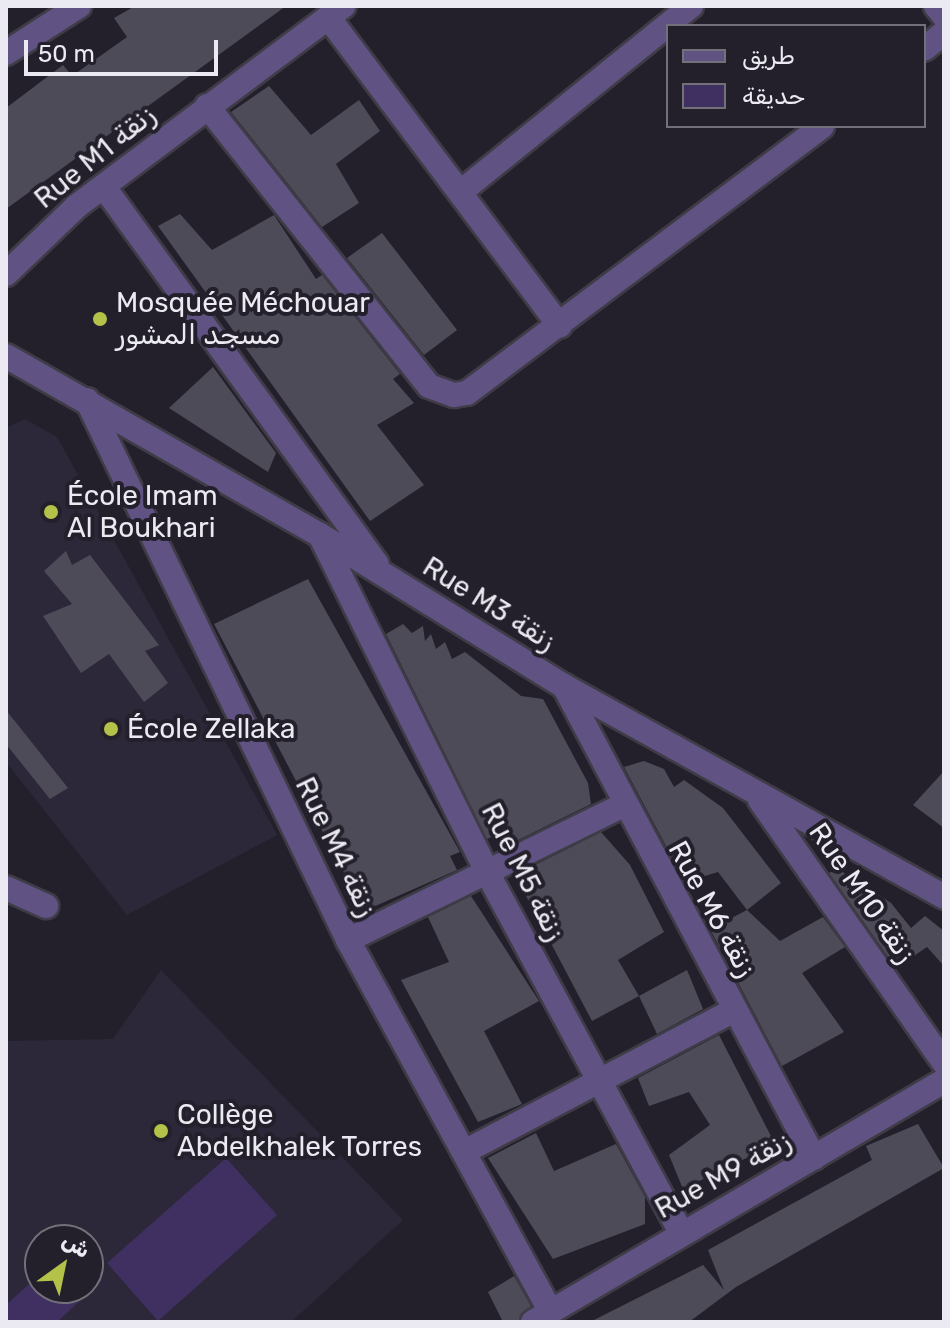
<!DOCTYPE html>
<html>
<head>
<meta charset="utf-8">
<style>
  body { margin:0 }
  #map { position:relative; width:950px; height:1328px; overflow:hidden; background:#23202b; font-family:Rubik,Cairo,sans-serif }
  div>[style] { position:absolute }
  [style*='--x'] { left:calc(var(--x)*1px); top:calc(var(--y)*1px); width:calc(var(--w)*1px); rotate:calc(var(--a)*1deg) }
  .built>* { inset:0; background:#2c283a }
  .green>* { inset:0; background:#3f3061 }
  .building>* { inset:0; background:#4e4b59 }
  .roads { filter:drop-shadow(2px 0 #3f3c47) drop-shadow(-2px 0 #3f3c47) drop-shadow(0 2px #3f3c47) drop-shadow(0 -2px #3f3c47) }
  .minor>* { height:24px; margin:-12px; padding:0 12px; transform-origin:12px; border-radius:12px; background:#605384 }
  .dots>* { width:22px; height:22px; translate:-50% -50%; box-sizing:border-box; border:4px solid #23202b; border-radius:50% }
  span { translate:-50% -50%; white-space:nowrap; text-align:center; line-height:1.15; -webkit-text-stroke:8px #23202b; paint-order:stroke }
  .street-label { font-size:28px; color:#ebe9f1 }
  .poi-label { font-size:28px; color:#ebe9f1 }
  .left { translate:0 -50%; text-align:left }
  .frame { position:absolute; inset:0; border:8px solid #ebe9f1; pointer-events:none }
  .legend { position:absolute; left:666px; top:24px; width:260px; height:104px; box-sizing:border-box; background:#23202b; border:2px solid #73707a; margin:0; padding:10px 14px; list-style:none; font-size:24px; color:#ebe9f1 }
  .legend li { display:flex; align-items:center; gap:16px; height:40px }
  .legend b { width:40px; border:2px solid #73707a }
  .north { position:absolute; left:24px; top:1224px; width:80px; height:80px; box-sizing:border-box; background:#23202b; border:2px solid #73707a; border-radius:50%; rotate:33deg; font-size:22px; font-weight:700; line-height:32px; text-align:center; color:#ebe9f1 }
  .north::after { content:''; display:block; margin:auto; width:28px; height:36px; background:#b4c24a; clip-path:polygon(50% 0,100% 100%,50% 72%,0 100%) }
  .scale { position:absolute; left:24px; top:40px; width:194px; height:36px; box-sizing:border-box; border:4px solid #ebe9f1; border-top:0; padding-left:10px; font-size:24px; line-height:28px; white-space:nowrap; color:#ebe9f1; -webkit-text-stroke:6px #23202b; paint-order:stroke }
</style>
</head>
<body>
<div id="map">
  <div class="built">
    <i style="clip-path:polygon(25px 419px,57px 437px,277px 835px,127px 915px,6px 762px,6px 428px)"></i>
    <i style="clip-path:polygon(evenodd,161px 970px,403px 1220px,291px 1322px,6px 1322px,6px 1041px,113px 1039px,161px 970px,40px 1240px,88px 1240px,88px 1288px,40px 1288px,40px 1240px)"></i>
  </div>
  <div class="green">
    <i style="clip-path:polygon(226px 1158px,277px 1215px,158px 1321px,107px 1263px)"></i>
    <i style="clip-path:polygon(88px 1264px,102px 1280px,57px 1322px,6px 1321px,6px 1305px,40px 1274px,40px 1288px,88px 1288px)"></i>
  </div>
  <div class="building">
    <i style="clip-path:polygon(135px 6px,286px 6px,6px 209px,6px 108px,63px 65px,72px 76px,127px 37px,114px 18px)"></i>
    <i style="clip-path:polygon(269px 86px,311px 135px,359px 100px,380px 131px,336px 164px,359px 203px,322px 227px,231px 112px)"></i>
    <i style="clip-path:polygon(180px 214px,212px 250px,274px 215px,316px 279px,322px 275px,400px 374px,393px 379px,414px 403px,377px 425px,424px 485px,370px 521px,158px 226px)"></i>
    <i style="clip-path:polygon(382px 233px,457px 330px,424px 355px,347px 258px)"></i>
    <i style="clip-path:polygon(213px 367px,276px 453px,268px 472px,169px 408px)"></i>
    <i style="clip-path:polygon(66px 551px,72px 565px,90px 555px,159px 645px,145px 651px,168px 683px,144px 702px,109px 654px,81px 673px,43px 616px,72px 604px,44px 571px)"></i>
    <i style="clip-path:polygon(308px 579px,460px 852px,450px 856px,457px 870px,364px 911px,214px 624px)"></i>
    <i style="clip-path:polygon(403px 624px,412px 633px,423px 626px,425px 641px,431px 634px,436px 649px,445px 642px,452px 659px,465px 652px,521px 696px,543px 699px,588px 783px,591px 804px,502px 848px,494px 836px,487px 839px,386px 634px)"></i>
    <i style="clip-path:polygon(6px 710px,68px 788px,50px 799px,6px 744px)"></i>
    <i style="clip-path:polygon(644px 761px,664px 769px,674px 787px,684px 780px,723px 808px,781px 883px,747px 910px,718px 872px,685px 882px,624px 767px)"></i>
    <i style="clip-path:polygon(944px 771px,944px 828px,913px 805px)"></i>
    <i style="clip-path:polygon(601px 832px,630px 865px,664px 932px,618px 960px,639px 996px,592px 1021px,515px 875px)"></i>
    <i style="clip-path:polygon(838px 869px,891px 903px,911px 928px,925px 916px,944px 931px,944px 966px,927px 947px,896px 968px,829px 873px)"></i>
    <i style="clip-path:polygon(471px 896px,539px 1001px,484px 1031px,522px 1104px,478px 1122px,401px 980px,449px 962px,428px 917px)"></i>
    <i style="clip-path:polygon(747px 910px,780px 941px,823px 917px,845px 947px,802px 973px,844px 1032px,782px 1066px,710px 929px)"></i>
    <i style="clip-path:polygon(687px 970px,703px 1009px,657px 1034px,639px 996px)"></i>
    <i style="clip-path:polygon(719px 1035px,775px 1144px,683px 1189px,669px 1155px,710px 1125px,689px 1092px,649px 1106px,638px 1078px)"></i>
    <i style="clip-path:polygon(918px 1124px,944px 1168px,736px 1287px,689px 1322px,590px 1322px,703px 1265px,724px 1290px,708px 1250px,872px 1160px,866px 1146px)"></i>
    <i style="clip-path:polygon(536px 1133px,554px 1171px,616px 1144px,645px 1197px,645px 1224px,553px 1259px,488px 1158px)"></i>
    <i style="clip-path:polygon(514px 1276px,531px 1306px,518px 1322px,503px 1322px,488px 1292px)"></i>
  </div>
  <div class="roads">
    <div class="minor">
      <i style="--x:936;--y:6;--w:13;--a:51"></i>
      <i style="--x:328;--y:17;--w:386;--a:53.1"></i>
      <i style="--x:924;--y:49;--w:26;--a:-39"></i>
      <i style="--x:6;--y:53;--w:87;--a:-32.8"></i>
      <i style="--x:207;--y:106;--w:357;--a:51.6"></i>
      <i style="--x:429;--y:386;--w:27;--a:20"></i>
      <i style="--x:454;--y:395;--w:13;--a:-9"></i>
      <i style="--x:467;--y:393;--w:444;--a:-36.9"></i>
      <i style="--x:104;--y:187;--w:465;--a:54.1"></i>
      <i style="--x:463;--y:190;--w:293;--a:-38.9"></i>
      <i style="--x:6;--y:274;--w:98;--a:-43.8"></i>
      <i style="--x:77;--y:206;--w:333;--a:-36.9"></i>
      <i style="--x:6;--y:356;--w:361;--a:29.7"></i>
      <i style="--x:320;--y:535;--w:287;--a:31.8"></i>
      <i style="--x:564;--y:686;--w:435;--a:29"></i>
      <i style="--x:87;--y:400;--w:600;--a:64.2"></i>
      <i style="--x:348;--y:940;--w:422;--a:61.4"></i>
      <i style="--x:320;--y:535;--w:378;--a:63.6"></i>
      <i style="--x:488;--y:874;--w:408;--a:61.7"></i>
      <i style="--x:564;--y:686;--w:534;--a:62.09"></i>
      <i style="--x:760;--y:800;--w:321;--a:55"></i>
      <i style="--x:6;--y:888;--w:44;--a:24.2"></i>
      <i style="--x:348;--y:940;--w:304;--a:-26.1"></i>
      <i style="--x:464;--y:1152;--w:305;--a:-27.7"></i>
      <i style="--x:533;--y:1322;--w:476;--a:-30.4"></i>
    </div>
  </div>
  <div class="dots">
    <i style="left:100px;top:319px;background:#b4c24a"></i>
    <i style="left:51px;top:512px;background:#b4c24a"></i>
    <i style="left:111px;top:729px;background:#b4c24a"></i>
    <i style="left:161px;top:1131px;background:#b4c24a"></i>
  </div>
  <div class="street-label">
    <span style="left:95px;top:157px;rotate:-39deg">Rue M1 زنقة</span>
    <span style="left:489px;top:604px;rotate:32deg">Rue M3 زنقة</span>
    <span style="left:336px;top:847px;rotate:64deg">Rue M4 زنقة</span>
    <span style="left:523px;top:872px;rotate:63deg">Rue M5 زنقة</span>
    <span style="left:862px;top:893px;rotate:55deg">Rue M10 زنقة</span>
    <span style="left:712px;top:909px;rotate:61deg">Rue M6 زنقة</span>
    <span style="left:723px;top:1175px;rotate:-29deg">Rue M9 زنقة</span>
  </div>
  <div class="poi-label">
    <span class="left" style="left:116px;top:319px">Mosquée Méchouar<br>مسجد المشور</span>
    <span class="left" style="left:67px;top:512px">École Imam<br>Al Boukhari</span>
    <span class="left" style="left:127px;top:729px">École Zellaka</span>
    <span class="left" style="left:177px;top:1131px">Collège<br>Abdelkhalek Torres</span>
  </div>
  <div class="frame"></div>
  <ul class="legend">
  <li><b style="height:10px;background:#605384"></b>طريق</li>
  <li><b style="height:22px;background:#3f3061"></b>حديقة</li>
  </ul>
  <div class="north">ش</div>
  <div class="scale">50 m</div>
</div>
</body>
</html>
